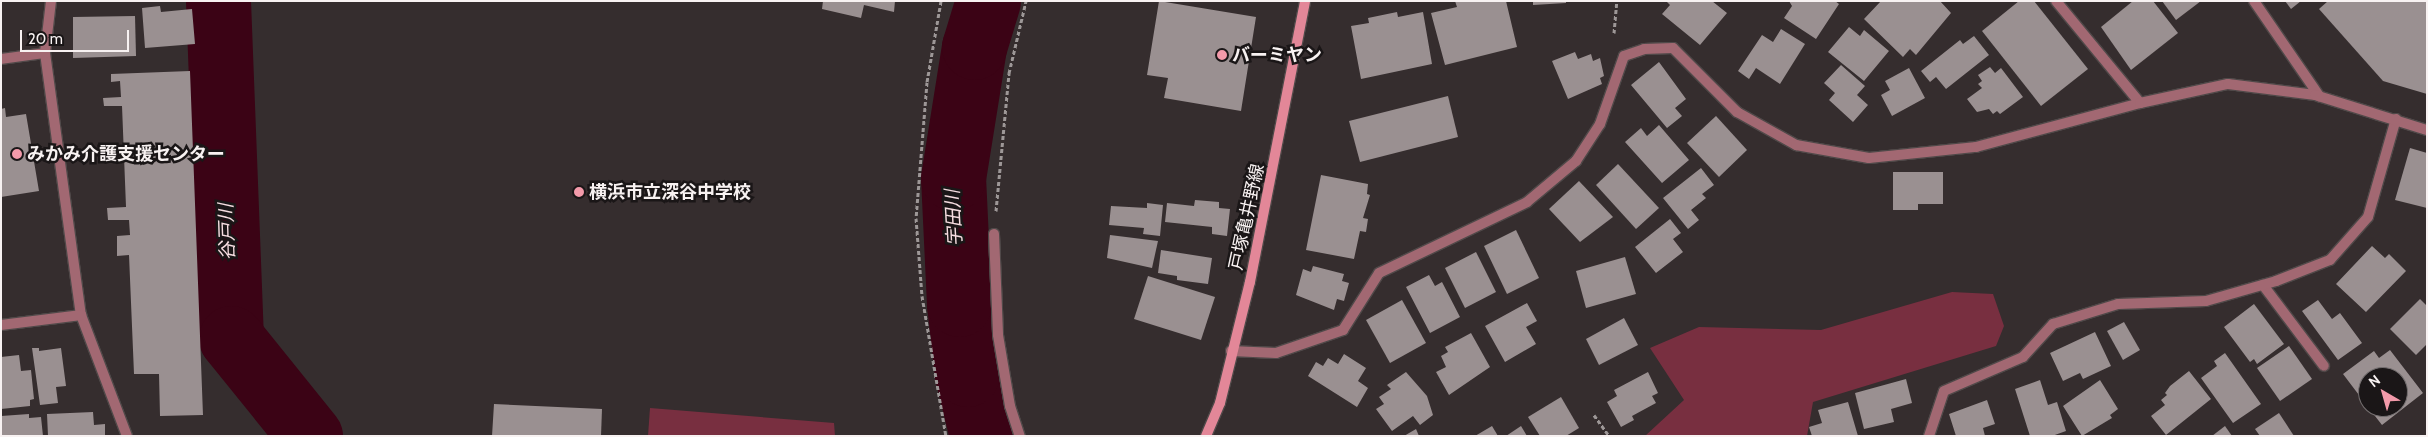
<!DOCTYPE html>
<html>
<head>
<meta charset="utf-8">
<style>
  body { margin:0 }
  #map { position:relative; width:2428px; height:437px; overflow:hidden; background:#352d2e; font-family:Cabin,"Noto Sans JP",sans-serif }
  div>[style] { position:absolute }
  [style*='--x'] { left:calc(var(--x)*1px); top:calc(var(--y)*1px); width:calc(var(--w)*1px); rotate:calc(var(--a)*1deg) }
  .green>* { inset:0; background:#782f40 }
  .river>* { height:65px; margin:-32.5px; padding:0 32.5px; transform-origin:32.5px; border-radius:32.5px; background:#3b0315 }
  .building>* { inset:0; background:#9a9091 }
  .path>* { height:3px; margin-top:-1.5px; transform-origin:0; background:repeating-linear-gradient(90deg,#9d9797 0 4px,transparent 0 6.5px) }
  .roads { filter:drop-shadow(1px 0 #504949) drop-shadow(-1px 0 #504949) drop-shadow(0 1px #504949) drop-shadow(0 -1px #504949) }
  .lane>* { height:10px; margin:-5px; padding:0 5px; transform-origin:5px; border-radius:5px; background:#a26872 }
  .street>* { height:10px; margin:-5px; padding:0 5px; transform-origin:5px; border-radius:5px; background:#a26872 }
  .secondary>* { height:10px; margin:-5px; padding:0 5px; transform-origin:5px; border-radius:5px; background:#e38798 }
  .dots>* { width:14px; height:14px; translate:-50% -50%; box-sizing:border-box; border:2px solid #1a1617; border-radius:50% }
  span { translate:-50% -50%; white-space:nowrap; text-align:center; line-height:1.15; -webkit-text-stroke:5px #1a1617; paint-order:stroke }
  .poi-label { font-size:18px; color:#f8f2f2; font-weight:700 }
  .left { translate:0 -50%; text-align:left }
  .street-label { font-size:18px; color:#f8f2f2 }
  .water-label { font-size:19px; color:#f6dde1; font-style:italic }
  .frame { position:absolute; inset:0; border:2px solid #f8f2f2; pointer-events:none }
  .north { position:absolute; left:2358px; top:367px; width:50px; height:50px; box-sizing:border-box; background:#1a1617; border:1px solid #736e6f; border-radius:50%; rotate:322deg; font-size:14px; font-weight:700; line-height:20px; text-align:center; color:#f8f2f2 }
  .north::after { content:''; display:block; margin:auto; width:18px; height:22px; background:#f39aaa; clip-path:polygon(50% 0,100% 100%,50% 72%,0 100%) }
  .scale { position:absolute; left:20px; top:30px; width:109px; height:22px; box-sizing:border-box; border:2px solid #f8f2f2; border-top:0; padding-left:6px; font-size:15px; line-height:18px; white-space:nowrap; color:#f8f2f2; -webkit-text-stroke:4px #1a1617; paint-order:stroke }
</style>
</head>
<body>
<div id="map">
  <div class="green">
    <i style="clip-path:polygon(1952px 292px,1993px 294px,2004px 326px,1996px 346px,1813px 402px,1807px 436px,1645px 436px,1684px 400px,1650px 348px,1699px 327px,1821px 330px)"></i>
    <i style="clip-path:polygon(650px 408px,834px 423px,835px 436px,648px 436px)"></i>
  </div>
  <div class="river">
    <i style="--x:218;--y:1;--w:337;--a:87.8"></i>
    <i style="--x:231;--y:338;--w:126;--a:51.1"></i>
    <i style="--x:982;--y:436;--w:64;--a:-103.6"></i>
    <i style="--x:967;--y:374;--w:70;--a:-96.5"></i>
    <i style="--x:959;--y:304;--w:126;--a:-92.7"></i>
    <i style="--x:953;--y:178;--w:133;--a:-80.9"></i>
    <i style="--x:974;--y:47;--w:48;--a:-73.1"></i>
  </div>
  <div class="building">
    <i style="clip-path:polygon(823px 1px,895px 1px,894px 12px,864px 5px,861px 18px,822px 9px)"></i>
    <i style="clip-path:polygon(1159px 1px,1256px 17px,1241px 111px,1164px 98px,1168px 78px,1147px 75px)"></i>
    <i style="clip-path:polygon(1455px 1px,1506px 1px,1517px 47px,1445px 65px,1431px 13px,1457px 7px)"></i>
    <i style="clip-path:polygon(1533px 1px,1566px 1px,1566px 3px,1533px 5px)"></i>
    <i style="clip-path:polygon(1666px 1px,1712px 1px,1727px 13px,1700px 45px,1662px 14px,1670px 5px)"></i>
    <i style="clip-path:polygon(1789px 1px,1835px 1px,1839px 4px,1816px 39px,1784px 18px,1792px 6px)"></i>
    <i style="clip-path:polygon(1881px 1px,1940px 1px,1951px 13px,1916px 55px,1910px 49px,1903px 57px,1864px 19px)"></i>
    <i style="clip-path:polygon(2019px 1px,2034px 1px,2088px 69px,2041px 106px,1982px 31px)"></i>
    <i style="clip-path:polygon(2133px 1px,2153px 1px,2178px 33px,2131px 70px,2101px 27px)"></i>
    <i style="clip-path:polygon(2162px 1px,2201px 1px,2176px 20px)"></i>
    <i style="clip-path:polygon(2285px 1px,2301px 1px,2291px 9px)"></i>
    <i style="clip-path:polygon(2328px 1px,2427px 1px,2427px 94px,2383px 81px,2319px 9px)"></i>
    <i style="clip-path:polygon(160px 6px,161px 12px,192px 9px,195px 44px,145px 48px,142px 8px)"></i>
    <i style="clip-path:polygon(1397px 12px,1398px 17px,1423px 12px,1432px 64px,1361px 79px,1351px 26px,1369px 23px,1368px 18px)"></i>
    <i style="clip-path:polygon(135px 16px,136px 56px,73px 58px,73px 17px)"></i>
    <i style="clip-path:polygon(1849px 27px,1860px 36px,1864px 30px,1889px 51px,1864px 81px,1828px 52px)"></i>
    <i style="clip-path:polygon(1781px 29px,1805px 44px,1780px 84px,1756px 68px,1749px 79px,1738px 71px,1762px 35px,1773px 42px)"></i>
    <i style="clip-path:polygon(1974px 36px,1989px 55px,1946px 89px,1936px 77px,1930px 82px,1921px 71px,1960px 40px,1963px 44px)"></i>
    <i style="clip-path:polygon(1575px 52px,1578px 59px,1591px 54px,1593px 61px,1600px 58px,1604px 76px,1600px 78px,1602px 84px,1568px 99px,1552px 61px)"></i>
    <i style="clip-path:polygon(1659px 62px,1686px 99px,1675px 108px,1682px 116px,1667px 128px,1631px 85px)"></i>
    <i style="clip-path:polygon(1841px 65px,1865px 86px,1857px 95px,1868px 105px,1853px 122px,1829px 100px,1835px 93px,1824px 83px)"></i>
    <i style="clip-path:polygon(1990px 67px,1995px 73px,2001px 68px,2023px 97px,2000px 114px,1997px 111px,1993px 114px,1989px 109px,1977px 112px,1967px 99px,1982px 88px,1978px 84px,1982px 81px,1978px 75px)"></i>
    <i style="clip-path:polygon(1909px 68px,1925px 98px,1892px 116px,1881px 95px,1890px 90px,1885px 81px)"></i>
    <i style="clip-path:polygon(190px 71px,203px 415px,160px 416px,159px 374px,134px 374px,129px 255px,117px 256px,117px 236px,130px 235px,129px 220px,108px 220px,107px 208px,126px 207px,122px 106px,104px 106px,103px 98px,121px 97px,120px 81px,111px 82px,111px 74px)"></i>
    <i style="clip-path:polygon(1448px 96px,1458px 137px,1360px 162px,1349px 121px)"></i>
    <i style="clip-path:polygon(5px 108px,6px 117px,26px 114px,39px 191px,1px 197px,1px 109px)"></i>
    <i style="clip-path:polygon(1716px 116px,1747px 150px,1719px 177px,1687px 143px)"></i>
    <i style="clip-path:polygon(1659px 125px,1689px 160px,1662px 183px,1625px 142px,1641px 128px,1647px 136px)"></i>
    <i style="clip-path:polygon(2410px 148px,2427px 153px,2427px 208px,2395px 200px)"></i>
    <i style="clip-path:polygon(1618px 164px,1659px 208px,1636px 229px,1596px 185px)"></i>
    <i style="clip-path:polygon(1701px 168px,1714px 185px,1702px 194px,1706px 198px,1691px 210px,1699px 220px,1688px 229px,1663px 198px)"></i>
    <i style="clip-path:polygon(1893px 172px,1943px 172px,1943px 204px,1918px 204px,1918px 210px,1893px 210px)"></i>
    <i style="clip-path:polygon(1321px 175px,1368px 184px,1367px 194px,1370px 195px,1363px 218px,1368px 219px,1366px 232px,1360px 231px,1354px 259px,1306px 250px)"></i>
    <i style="clip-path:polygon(1579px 181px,1613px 217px,1580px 242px,1549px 209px)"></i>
    <i style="clip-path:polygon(1195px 200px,1219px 202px,1219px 208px,1230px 209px,1227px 236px,1212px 234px,1212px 227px,1165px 222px,1167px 203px,1194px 206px)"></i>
    <i style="clip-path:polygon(1147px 203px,1163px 205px,1160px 236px,1143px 234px,1144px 228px,1109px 225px,1111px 206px,1147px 208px)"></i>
    <i style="clip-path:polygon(1670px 219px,1681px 233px,1673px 239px,1683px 252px,1656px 273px,1635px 247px)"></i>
    <i style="clip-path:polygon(1516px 230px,1539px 278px,1507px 294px,1484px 246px)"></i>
    <i style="clip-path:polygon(1110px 235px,1158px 241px,1152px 268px,1107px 258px)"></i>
    <i style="clip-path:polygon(2372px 246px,2385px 258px,2389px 254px,2406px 271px,2366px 312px,2336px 284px)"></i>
    <i style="clip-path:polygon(1161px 250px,1212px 258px,1208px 284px,1177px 280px,1177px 276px,1158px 273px)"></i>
    <i style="clip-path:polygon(1476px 252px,1496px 292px,1465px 308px,1445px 268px)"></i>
    <i style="clip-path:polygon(1625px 257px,1636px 294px,1586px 308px,1576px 271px)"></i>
    <i style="clip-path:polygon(1313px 266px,1344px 274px,1342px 281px,1349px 283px,1344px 301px,1337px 299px,1334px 310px,1296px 295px,1303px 269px,1311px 272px)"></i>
    <i style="clip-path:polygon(1429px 275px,1435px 286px,1442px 282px,1460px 317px,1430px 333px,1406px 287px)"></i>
    <i style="clip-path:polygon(1148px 276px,1215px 297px,1201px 340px,1134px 319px)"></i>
    <i style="clip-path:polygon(2420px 299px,2427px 306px,2427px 344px,2416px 355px,2390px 329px)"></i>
    <i style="clip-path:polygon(1402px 300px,1426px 343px,1390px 363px,1366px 320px)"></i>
    <i style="clip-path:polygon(2318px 300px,2332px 319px,2340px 313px,2362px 343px,2338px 360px,2302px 311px)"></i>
    <i style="clip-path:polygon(1527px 303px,1537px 321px,1526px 327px,1536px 344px,1505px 362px,1485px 326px)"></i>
    <i style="clip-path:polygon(2254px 304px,2284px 344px,2257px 364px,2254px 359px,2250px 362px,2224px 327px)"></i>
    <i style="clip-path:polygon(1624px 318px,1638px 345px,1599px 365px,1586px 339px)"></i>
    <i style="clip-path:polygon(2124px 322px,2140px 350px,2123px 360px,2107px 331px)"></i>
    <i style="clip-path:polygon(2095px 332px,2111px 366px,2083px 379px,2080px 373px,2063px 381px,2050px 353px)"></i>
    <i style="clip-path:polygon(1471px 333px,1490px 367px,1449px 395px,1436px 372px,1446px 367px,1441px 356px,1448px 352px,1445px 347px)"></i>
    <i style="clip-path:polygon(2289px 346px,2312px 379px,2280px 401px,2257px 368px)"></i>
    <i style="clip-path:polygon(32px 348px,39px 348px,39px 351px,61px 348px,66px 386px,56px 387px,58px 403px,40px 405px)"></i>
    <i style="clip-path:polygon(2390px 350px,2423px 393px,2382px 425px,2368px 407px,2398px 407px,2398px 377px,2368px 377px,2368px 407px,2343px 374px,2374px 351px,2379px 358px)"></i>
    <i style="clip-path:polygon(2225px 353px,2261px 404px,2233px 423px,2201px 378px,2217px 366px,2214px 361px)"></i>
    <i style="clip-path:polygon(1344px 354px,1366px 368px,1358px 381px,1368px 388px,1357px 407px,1308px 376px,1316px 362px,1323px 366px,1328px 358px,1338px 364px)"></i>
    <i style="clip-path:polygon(19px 355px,21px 371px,31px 370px,34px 399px,30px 400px,30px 406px,1px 409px,1px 357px)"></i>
    <i style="clip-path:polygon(2189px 371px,2211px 399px,2166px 435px,2151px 416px,2165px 405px,2161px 400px,2167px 395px,2165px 393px,2170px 386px)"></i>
    <i style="clip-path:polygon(1406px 372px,1427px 396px,1433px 415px,1420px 425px,1413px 416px,1392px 431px,1376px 409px,1384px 404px,1379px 397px,1391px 389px,1387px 385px)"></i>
    <i style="clip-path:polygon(1648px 372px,1658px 393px,1652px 396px,1656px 403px,1632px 416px,1634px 420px,1621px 427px,1607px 402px,1617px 396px,1614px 390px)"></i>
    <i style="clip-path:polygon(1906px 379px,1912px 403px,1891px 409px,1894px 422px,1864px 429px,1855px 393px)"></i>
    <i style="clip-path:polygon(2040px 380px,2048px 405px,2057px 402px,2066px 431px,2052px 436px,2030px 436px,2015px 389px)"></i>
    <i style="clip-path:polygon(2100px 380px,2118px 409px,2110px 415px,2112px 418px,2082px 436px,2063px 406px)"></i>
    <i style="clip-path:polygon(1561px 397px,1579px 428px,1566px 436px,1540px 436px,1528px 417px)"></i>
    <i style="clip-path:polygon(1987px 400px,1995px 424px,1983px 428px,1985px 436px,1956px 436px,1949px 414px)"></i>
    <i style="clip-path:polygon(1848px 402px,1858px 436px,1812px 436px,1809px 427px,1822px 423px,1818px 410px)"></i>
    <i style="clip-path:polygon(494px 404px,602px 409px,601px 436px,492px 436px)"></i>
    <i style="clip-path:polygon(93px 412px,94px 425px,105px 424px,105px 436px,48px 436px,47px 414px)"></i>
    <i style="clip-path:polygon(2279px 413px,2294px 436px,2260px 436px,2255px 429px)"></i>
    <i style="clip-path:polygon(29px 414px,29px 418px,41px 417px,43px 436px,1px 436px,1px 416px)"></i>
    <i style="clip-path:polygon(1492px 426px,1498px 436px,1475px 436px)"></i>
    <i style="clip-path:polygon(1521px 426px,1527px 436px,1506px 436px)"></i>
    <i style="clip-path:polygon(2225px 426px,2232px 436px,2212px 436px)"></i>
    <i style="clip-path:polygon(1416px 429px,1419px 436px,1404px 436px)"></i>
  </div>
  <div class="path">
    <i style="--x:941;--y:1;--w:82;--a:99.8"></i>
    <i style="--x:927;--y:82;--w:136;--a:94.6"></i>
    <i style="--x:916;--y:218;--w:78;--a:85.6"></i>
    <i style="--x:922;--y:296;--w:142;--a:80.3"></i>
    <i style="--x:1614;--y:33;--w:32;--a:-85"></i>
    <i style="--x:996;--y:211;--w:139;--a:-84.6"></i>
    <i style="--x:1009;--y:73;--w:74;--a:-76.7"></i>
    <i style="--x:1594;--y:415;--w:26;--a:54"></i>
  </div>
  <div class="roads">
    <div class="lane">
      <i style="--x:2254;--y:1;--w:116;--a:55.5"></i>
      <i style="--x:2263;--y:285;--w:101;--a:53"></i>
      <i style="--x:1929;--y:436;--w:47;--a:-71.6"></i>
      <i style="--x:1944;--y:391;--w:86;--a:-23.3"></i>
      <i style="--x:2023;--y:357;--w:45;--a:-47.7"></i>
      <i style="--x:2053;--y:324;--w:68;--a:-17.1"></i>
      <i style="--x:2118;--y:304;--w:88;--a:-2"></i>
      <i style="--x:2206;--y:301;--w:73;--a:-15.9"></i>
      <i style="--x:2276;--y:281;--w:58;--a:-21.3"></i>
      <i style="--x:2330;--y:260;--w:57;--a:-48.5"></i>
      <i style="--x:2368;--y:217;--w:102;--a:-74.1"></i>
    </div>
    <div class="street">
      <i style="--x:51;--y:1;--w:52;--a:96.6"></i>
      <i style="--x:45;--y:53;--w:264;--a:82.2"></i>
      <i style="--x:81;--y:315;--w:129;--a:69.2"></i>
      <i style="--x:2056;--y:1;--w:132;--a:50.5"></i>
      <i style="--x:1;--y:59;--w:44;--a:-7.8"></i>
      <i style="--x:994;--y:234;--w:101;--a:87.7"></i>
      <i style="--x:998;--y:335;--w:72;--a:80.4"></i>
      <i style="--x:1010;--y:406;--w:32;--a:72"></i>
      <i style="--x:1;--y:325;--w:81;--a:-7.1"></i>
      <i style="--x:1231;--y:351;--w:45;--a:2.5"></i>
      <i style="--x:1276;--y:353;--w:71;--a:-18.9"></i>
      <i style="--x:1343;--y:330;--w:67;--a:-57.7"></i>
      <i style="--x:1379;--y:273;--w:164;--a:-25.6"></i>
      <i style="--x:1527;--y:202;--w:64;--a:-39.9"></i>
      <i style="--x:1576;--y:161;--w:44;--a:-57"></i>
      <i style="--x:1600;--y:124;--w:72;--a:-70.6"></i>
      <i style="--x:1624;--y:56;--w:21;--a:-19"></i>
      <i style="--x:1644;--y:49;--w:29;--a:-2"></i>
      <i style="--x:1673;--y:48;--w:91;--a:45"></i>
      <i style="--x:1737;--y:112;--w:68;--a:29.2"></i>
      <i style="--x:1796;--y:145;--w:74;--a:10.1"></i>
      <i style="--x:1869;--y:158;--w:108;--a:-5.9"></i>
      <i style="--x:1976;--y:147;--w:170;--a:-15"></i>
      <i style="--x:2140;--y:103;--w:90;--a:-12.2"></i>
      <i style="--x:2228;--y:84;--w:88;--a:7.2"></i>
      <i style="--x:2315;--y:95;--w:117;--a:17.4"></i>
    </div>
    <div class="secondary">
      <i style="--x:1206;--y:436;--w:36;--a:-67"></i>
      <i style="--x:1220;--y:403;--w:125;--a:-76.1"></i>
      <i style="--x:1250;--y:282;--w:286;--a:-78.9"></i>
    </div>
  </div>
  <div class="dots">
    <i style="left:1222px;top:55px;background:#f39aaa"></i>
    <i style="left:17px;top:154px;background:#f39aaa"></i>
    <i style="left:579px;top:192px;background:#f39aaa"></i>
  </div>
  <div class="poi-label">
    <span class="left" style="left:1232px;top:55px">バーミヤン</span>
    <span class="left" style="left:27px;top:154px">みかみ介護支援センター</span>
    <span class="left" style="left:589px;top:192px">横浜市立深谷中学校</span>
  </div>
  <div class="street-label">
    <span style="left:1247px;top:217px;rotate:-78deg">戸塚亀井野線</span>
  </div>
  <div class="water-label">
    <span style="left:954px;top:218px;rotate:-93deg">宇田川</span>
    <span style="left:227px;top:232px;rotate:-92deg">谷戸川</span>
  </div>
  <div class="frame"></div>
  <div class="north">N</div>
  <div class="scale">20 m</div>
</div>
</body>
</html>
